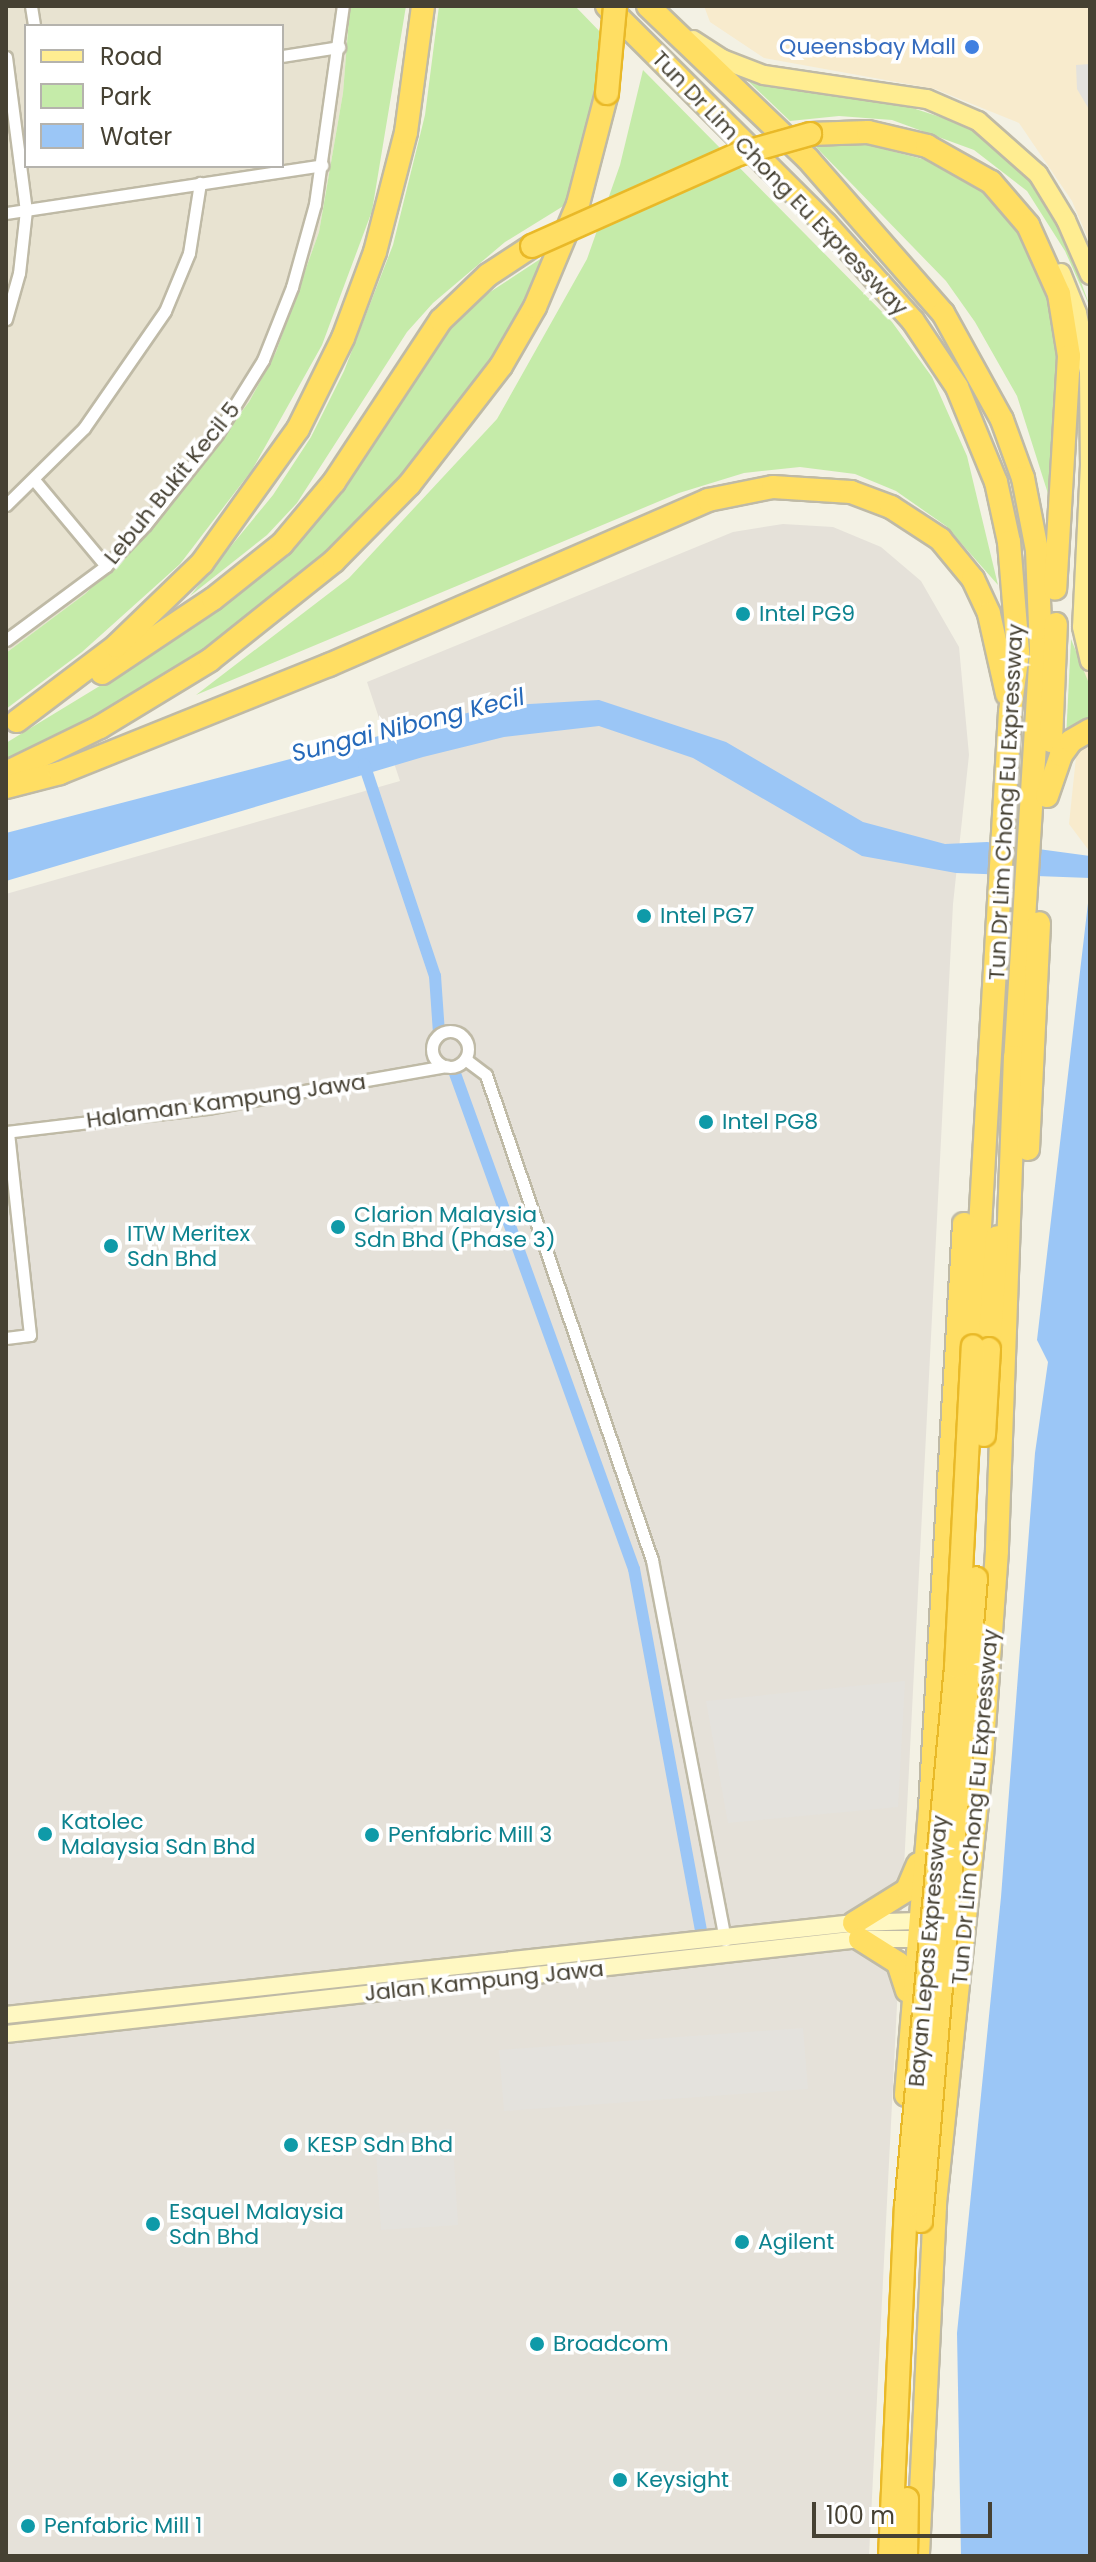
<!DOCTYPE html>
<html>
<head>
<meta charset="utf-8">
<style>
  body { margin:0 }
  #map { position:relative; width:1096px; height:2562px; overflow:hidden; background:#f3f1e4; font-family:Poppins,sans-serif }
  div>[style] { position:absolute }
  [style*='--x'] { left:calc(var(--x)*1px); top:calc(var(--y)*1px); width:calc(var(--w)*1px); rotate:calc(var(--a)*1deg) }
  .residential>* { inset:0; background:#e8e3d1 }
  .commercial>* { inset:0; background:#f8ebcd }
  .industrial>* { inset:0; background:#e5e1d9 }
  .green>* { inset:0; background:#c5eba9 }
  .parking>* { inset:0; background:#e4e2dd }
  .water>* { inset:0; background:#9bc6f6 }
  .canal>* { height:12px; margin:-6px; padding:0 6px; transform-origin:6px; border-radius:6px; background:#9bc6f6 }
  .roads { filter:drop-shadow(2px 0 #bfbaa6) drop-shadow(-2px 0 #bfbaa6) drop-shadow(0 2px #bfbaa6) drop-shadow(0 -2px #bfbaa6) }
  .street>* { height:11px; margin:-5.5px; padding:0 5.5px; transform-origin:5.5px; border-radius:5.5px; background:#fff }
  .street>.ring { margin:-5.5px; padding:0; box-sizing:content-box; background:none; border:11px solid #fff; border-radius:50% }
  .secondary>* { height:16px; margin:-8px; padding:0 8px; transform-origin:8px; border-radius:8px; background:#fff8c2 }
  .primary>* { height:18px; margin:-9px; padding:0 9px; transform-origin:9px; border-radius:9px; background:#ffed91 }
  .highway>* { height:22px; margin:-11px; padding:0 11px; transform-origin:11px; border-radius:11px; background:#ffde63 }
  .bridges { filter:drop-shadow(2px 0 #e9b928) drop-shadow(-2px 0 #e9b928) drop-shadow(0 2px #e9b928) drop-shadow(0 -2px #e9b928) }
  .highway-bridge>* { height:22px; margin:-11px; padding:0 11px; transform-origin:11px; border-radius:11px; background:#ffde63 }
  .dots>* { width:22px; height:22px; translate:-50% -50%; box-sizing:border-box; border:4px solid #fff; border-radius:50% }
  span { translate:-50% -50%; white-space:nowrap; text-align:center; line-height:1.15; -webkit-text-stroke:7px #fff; paint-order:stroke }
  .shop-label { font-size:22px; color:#366cbe }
  .right { translate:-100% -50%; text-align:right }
  .street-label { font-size:22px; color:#464133 }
  .culture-label { font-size:22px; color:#0d838f }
  .left { translate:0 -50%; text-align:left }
  .water-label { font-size:24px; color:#2569ba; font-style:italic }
  .frame { position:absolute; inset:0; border:8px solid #464133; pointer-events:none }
  .legend { position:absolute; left:24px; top:24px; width:260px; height:144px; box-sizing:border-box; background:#fff; border:2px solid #b5b3ad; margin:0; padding:10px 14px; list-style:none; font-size:24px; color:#464133 }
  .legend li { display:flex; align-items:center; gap:16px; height:40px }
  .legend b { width:40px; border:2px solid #b5b3ad }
  .scale { position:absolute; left:812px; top:2502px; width:180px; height:36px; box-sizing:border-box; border:4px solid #464133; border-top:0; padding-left:10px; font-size:24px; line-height:28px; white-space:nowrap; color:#464133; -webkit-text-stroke:6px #fff; paint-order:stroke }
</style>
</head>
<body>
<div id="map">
  <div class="residential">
    <i style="clip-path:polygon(evenodd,6px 6px,350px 6px,343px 93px,319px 232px,276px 352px,249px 402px,148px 533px,85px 594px,6px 653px,6px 6px,26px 26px,282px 26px,282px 166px,26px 166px,26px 26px)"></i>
  </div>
  <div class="commercial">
    <i style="clip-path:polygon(704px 6px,1090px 6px,1090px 244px,1072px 201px,1019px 123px,935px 89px,764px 58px,710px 22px)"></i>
    <i style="clip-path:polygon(1090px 623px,1090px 852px,1069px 824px)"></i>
  </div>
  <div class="industrial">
    <i style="clip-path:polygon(783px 524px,833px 527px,881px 547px,921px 581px,959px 647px,969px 755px,953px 904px,869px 2556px,6px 2556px,6px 894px,400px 781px,367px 682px,733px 532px)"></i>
  </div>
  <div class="green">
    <i style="clip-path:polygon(350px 6px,406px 6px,372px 211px,322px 345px,252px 470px,180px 564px,82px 652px,6px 709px,6px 653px,85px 594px,148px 533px,249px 402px,276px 352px,319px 232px,343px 93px)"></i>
    <i style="clip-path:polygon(439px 6px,575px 6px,605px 37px,596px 120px,565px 205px,505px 242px,433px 303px,407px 332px,297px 503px,267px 535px,190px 596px,273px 495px,311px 437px,344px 371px,393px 245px,425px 115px)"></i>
    <i style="clip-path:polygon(643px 70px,892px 322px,932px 377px,967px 456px,998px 585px,946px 526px,896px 491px,855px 474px,800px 467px,744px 473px,679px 493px,196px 695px,349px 578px,497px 419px,587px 259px,620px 165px)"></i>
    <i style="clip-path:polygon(745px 78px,894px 102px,968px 126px,993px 142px,1022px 165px,1043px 195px,1064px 234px,1090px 307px,1065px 251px,1027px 191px,974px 150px,892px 120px,839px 116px,790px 121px)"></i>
    <i style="clip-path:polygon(860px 143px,942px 164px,992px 195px,1021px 232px,1047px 282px,1061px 350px,1050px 500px,1017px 396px,975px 322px,946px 281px,815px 146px)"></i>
    <i style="clip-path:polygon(557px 248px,508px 341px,451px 420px,379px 505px,309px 569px,208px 649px,110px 712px,6px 759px,6px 743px,144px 659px,294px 549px,359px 467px,433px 347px,487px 294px)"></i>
    <i style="clip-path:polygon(1071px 639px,1090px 686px,1090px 719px,1066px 739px)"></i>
  </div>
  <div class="parking">
    <i style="clip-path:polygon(1090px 64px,1090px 111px,1077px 89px,1076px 65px)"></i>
    <i style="clip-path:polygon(905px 1681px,898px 1807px,728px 1823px,706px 1701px)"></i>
    <i style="clip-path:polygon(803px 2028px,808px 2089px,504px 2111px,499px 2050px)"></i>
    <i style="clip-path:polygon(452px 2129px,458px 2225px,381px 2230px,375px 2135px)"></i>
  </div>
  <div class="water">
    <i style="clip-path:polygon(599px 700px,726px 742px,863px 822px,945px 844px,987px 842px,1090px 856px,1090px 878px,956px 873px,862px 856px,693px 758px,599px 726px,504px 737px,423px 757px,6px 881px,6px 833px,494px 706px)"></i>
    <i style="clip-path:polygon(1090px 886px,1090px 2556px,961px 2556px,957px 2333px,1001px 1897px,1035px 1453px,1048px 1362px,1037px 1340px)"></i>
  </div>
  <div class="canal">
    <i style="--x:364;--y:764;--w:224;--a:71.5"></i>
    <i style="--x:435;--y:976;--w:57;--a:86"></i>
    <i style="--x:453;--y:1068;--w:533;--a:70.14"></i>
    <i style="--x:634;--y:1569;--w:367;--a:79.5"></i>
  </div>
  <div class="roads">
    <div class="street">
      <i style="--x:31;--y:6;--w:20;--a:81"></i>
      <i style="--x:282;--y:56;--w:58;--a:-9"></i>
      <i style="--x:6;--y:57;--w:154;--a:82.6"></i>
      <i style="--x:26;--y:210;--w:63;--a:96.3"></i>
      <i style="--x:19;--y:273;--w:48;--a:105.8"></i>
      <i style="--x:6;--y:213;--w:320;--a:-8.6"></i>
      <i style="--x:35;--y:481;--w:111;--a:50.1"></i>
      <i style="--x:6;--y:505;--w:110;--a:-44.6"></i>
      <i style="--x:84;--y:428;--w:142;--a:-55.3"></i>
      <i style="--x:165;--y:311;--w:63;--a:-67.5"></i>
      <i style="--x:189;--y:253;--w:71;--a:-81.1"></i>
      <i style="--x:6;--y:640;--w:124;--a:-36.5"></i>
      <i style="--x:106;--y:566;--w:57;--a:-46.4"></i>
      <i style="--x:145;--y:525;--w:116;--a:-51.6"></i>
      <i style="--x:217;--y:434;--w:87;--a:-58.1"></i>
      <i style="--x:263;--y:360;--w:79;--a:-68.3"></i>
      <i style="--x:292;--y:287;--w:86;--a:-74.5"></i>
      <i style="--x:315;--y:204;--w:200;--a:-82"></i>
      <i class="ring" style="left:432px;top:1031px;width:25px;height:25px"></i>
      <i style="--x:465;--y:1059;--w:26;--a:37"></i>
      <i style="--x:486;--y:1075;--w:513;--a:71.11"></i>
      <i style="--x:652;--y:1560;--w:387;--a:79.1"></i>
      <i style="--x:6;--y:1132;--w:203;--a:-6.8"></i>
      <i style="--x:208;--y:1108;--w:242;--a:-10"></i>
      <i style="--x:6;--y:1338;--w:24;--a:-7"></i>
      <i style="--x:30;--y:1335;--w:204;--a:-96.2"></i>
    </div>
    <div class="secondary">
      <i style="--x:6;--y:2015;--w:853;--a:-6.19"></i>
      <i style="--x:854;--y:1923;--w:64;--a:-1.8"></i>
      <i style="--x:6;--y:2034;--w:859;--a:-6.35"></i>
      <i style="--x:860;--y:1939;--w:67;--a:0"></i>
    </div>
    <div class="primary">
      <i style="--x:693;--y:40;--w:35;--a:33"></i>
      <i style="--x:722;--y:59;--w:45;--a:20.9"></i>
      <i style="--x:764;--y:75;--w:165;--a:8.4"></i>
      <i style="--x:927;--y:99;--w:56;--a:23.3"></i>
      <i style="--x:978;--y:121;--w:80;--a:41.5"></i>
      <i style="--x:1038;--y:174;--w:54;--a:58.7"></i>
      <i style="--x:1066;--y:220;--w:60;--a:66.4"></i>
      <i style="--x:1061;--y:273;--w:43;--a:68.2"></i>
      <i style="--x:1077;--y:313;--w:60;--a:78.5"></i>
      <i style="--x:1089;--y:372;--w:94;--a:89.4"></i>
      <i style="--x:1090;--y:465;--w:162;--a:92.8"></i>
      <i style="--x:1082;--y:627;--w:35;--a:77"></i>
    </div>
    <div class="highway">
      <i style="--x:607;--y:6;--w:309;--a:44.9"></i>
      <i style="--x:826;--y:224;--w:130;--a:48.1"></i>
      <i style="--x:913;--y:321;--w:79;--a:56.3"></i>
      <i style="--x:957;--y:387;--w:103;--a:67.7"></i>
      <i style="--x:996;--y:482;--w:61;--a:77.8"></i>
      <i style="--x:1009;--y:542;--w:110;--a:85.3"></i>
      <i style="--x:1018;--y:652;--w:61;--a:97.6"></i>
      <i style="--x:1010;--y:712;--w:635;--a:93.34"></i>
      <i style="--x:648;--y:6;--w:221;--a:43.7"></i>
      <i style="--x:808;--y:159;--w:205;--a:48.8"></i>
      <i style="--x:943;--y:313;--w:122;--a:61.1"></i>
      <i style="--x:1002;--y:420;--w:62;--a:70.1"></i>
      <i style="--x:1023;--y:478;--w:73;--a:79"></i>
      <i style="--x:1037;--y:550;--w:99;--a:87.7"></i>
      <i style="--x:1041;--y:649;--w:409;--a:93.6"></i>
      <i style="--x:1015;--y:1057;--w:494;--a:92.1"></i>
      <i style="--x:997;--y:1551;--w:206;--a:94.2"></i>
      <i style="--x:982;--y:1756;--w:452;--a:96"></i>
      <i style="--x:935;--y:2206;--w:350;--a:92.8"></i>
      <i style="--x:810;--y:134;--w:58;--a:-2"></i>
      <i style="--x:868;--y:132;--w:61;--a:13.3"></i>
      <i style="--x:927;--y:146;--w:73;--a:29.4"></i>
      <i style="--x:991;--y:182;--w:57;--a:49.3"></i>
      <i style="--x:1028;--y:225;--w:76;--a:65.8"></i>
      <i style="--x:1059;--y:294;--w:63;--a:80.8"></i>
      <i style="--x:1069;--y:356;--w:233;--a:93.4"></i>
      <i style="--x:102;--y:673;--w:133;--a:-33.7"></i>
      <i style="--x:213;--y:599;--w:88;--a:-38.6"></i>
      <i style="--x:282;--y:544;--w:81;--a:-50"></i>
      <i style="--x:334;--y:482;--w:194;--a:-56.6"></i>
      <i style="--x:441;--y:320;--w:65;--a:-43.8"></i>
      <i style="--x:488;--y:275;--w:53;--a:-33.4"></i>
      <i style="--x:17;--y:721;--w:124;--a:-37.1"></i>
      <i style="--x:116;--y:646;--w:120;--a:-44"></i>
      <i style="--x:202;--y:563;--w:165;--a:-54.4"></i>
      <i style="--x:298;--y:429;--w:102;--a:-63.7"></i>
      <i style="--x:343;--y:338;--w:92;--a:-69.6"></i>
      <i style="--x:375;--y:252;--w:124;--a:-75.5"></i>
      <i style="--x:406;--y:132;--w:127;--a:-82.3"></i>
      <i style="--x:1051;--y:741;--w:117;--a:-87.6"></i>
      <i style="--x:6;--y:773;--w:105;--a:-26.1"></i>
      <i style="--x:100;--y:727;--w:129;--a:-31.3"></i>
      <i style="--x:210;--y:660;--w:159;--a:-38.6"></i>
      <i style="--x:334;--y:561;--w:107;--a:-45.4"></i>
      <i style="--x:409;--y:485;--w:150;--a:-52.3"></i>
      <i style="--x:501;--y:366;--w:68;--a:-60"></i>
      <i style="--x:535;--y:307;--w:112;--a:-67.3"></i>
      <i style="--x:578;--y:204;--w:115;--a:-75.4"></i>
      <i style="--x:6;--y:787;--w:56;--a:-14.5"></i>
      <i style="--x:60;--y:773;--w:290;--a:-21.9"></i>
      <i style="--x:329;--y:665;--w:413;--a:-23.5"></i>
      <i style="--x:708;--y:500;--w:66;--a:-11.3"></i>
      <i style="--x:773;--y:487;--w:78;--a:3.7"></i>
      <i style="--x:851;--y:492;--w:43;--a:20.6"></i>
      <i style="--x:891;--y:507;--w:59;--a:33.1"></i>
      <i style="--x:940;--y:539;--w:52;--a:50.5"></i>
      <i style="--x:973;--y:579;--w:38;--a:65"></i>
      <i style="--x:989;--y:614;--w:82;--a:77.3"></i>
      <i style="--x:1047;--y:796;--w:43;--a:-71.1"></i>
      <i style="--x:1061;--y:755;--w:17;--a:-54"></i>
      <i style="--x:1071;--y:741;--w:22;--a:-30"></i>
      <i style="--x:1028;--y:1149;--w:226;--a:-87.2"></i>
      <i style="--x:989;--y:1349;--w:112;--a:-85.9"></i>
      <i style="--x:854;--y:1923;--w:62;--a:-31.9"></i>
      <i style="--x:907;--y:1890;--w:28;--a:-67"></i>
      <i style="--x:860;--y:1939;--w:45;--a:32.3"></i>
      <i style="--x:898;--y:1963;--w:29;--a:72"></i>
      <i style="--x:906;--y:2095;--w:288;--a:-85.2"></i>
      <i style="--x:930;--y:1808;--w:585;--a:-86.67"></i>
    </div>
  </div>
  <div class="bridges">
    <div class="highway-bridge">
      <i style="--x:607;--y:93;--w:87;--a:-84.7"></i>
      <i style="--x:532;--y:246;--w:227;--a:-24"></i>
      <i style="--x:739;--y:154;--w:74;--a:-15.7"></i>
      <i style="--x:984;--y:1435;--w:86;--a:-86.7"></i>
      <i style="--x:921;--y:2221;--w:645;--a:-85.11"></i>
      <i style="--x:890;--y:2556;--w:349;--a:-87.4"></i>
      <i style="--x:906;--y:2207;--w:542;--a:-84.71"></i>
      <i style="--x:956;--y:1667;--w:321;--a:-87"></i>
      <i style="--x:906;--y:2556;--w:57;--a:-89"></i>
    </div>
  </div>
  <div class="dots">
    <i style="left:972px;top:47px;background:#3f7fe0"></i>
    <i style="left:743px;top:614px;background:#0f9aa8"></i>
    <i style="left:644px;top:916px;background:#0f9aa8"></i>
    <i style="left:706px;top:1122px;background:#0f9aa8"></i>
    <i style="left:338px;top:1227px;background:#0f9aa8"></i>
    <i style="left:111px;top:1246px;background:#0f9aa8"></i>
    <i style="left:45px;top:1834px;background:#0f9aa8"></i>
    <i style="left:372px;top:1835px;background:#0f9aa8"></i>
    <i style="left:291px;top:2145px;background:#0f9aa8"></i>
    <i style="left:153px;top:2224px;background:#0f9aa8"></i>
    <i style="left:742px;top:2242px;background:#0f9aa8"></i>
    <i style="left:537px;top:2344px;background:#0f9aa8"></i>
    <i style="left:620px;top:2480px;background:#0f9aa8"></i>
    <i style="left:28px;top:2526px;background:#0f9aa8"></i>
  </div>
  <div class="shop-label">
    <span class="right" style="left:956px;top:47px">Queensbay Mall</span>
  </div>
  <div class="street-label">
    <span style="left:780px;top:183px;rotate:46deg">Tun Dr Lim Chong Eu Expressway</span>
    <span style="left:172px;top:483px;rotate:-51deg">Lebuh Bukit Kecil 5</span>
    <span style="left:1006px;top:802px;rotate:-87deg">Tun Dr Lim Chong Eu Expressway</span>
    <span style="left:226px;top:1101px;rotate:-8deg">Halaman Kampung Jawa</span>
    <span style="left:975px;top:1807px;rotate:-85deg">Tun Dr Lim Chong Eu Expressway</span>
    <span style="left:928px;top:1951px;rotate:-85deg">Bayan Lepas Expressway</span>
    <span style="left:484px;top:1981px;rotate:-6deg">Jalan Kampung Jawa</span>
  </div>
  <div class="culture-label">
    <span class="left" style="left:759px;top:614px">Intel PG9</span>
    <span class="left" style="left:660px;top:916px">Intel PG7</span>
    <span class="left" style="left:722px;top:1122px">Intel PG8</span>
    <span class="left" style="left:354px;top:1227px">Clarion Malaysia<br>Sdn Bhd (Phase 3)</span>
    <span class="left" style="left:127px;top:1246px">ITW Meritex<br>Sdn Bhd</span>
    <span class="left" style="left:61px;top:1834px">Katolec<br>Malaysia Sdn Bhd</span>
    <span class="left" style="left:388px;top:1835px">Penfabric Mill 3</span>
    <span class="left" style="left:307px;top:2145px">KESP Sdn Bhd</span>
    <span class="left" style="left:169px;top:2224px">Esquel Malaysia<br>Sdn Bhd</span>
    <span class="left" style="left:758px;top:2242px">Agilent</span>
    <span class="left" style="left:553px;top:2344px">Broadcom</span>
    <span class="left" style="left:636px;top:2480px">Keysight</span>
    <span class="left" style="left:44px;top:2526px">Penfabric Mill 1</span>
  </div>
  <div class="water-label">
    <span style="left:408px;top:725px;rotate:-14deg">Sungai Nibong Kecil</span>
  </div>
  <div class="frame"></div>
  <ul class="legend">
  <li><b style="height:10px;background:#ffed91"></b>Road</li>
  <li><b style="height:22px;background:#c5eba9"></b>Park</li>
  <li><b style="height:22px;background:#9bc6f6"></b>Water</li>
  </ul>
  <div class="scale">100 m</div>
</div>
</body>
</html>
